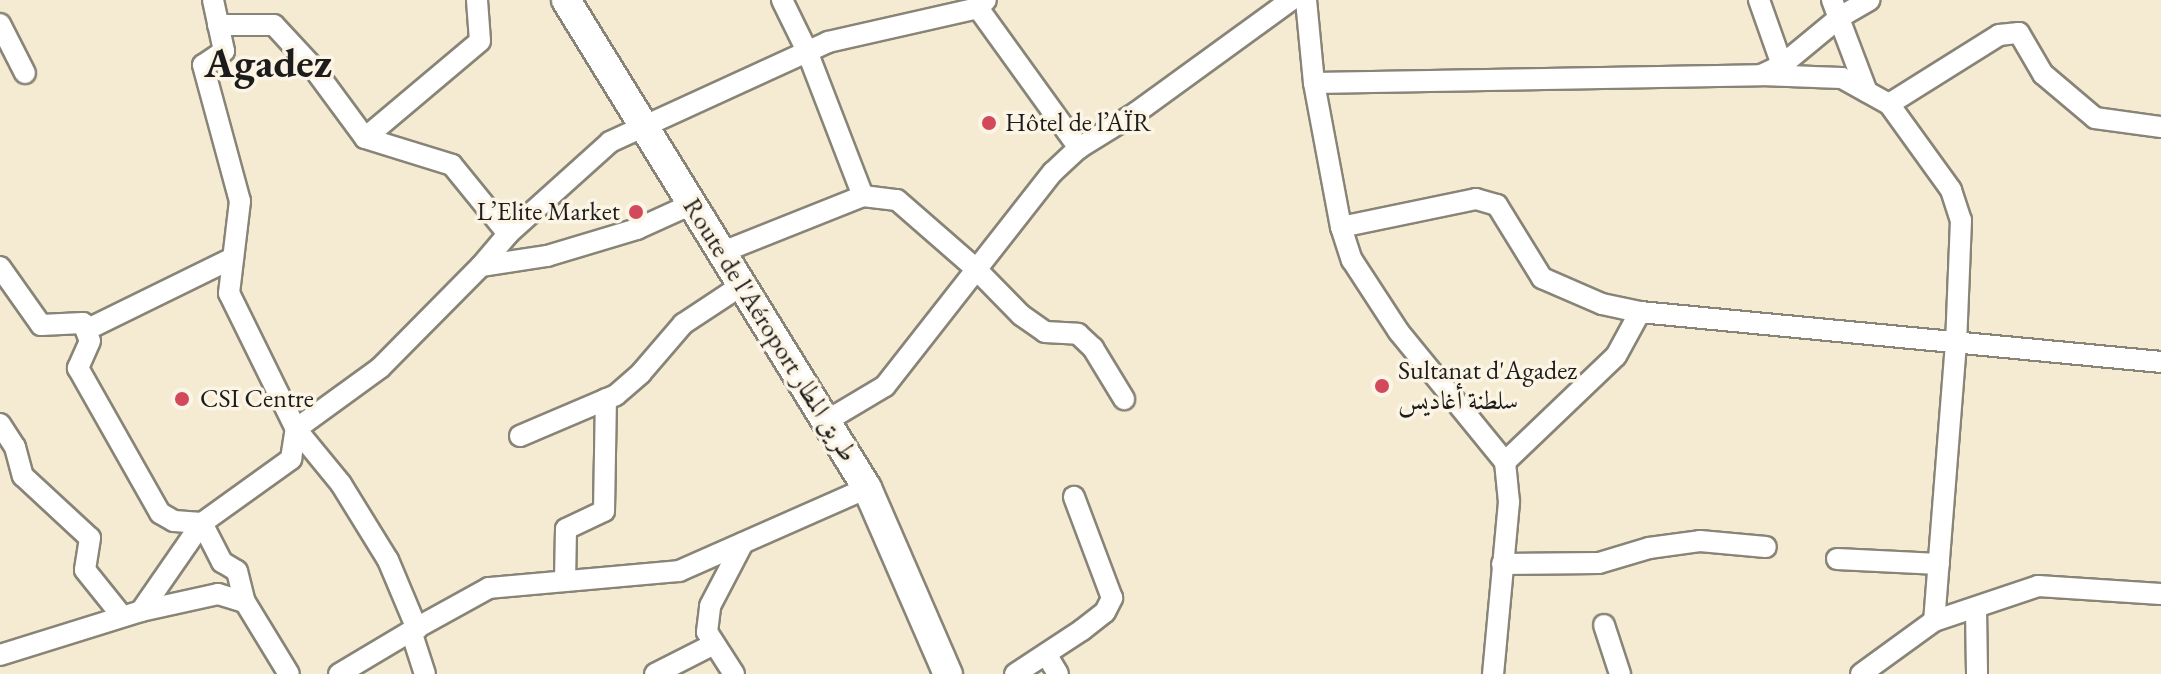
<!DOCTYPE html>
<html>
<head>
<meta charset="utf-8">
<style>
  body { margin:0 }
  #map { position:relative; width:2161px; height:674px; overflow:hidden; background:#f4ebd2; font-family:"EB Garamond",Amiri,serif }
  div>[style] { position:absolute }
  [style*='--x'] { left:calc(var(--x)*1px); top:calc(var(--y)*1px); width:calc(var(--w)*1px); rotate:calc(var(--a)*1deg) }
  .roads { filter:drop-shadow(2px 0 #888477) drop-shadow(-2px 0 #888477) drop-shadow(0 2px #888477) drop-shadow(0 -2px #888477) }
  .minor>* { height:20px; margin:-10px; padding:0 10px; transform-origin:10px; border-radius:10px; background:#fff }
  .secondary>* { height:28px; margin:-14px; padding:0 14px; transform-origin:14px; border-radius:14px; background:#fff }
  .dots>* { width:22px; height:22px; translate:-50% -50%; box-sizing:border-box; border:4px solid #fcf5e5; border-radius:50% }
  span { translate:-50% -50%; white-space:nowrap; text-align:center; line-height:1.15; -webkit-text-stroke:7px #fcf5e5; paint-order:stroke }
  .poi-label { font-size:26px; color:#1c1c1c }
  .left { translate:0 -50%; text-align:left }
  .right { translate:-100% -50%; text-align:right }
  .street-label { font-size:26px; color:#1c1c1c }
  .town-label { font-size:42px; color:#1c1c1c; font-weight:700 }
</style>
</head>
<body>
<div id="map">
  <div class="roads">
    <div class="minor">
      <i style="--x:213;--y:0;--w:52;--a:77.8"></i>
      <i style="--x:224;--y:51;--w:25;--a:146"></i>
      <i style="--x:203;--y:65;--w:141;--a:74.8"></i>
      <i style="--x:240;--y:201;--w:93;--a:96.8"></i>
      <i style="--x:229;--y:293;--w:152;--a:63.8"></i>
      <i style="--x:296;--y:429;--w:71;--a:50.7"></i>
      <i style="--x:341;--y:484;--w:89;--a:58.3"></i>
      <i style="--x:388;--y:560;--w:75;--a:67.2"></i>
      <i style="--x:782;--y:0;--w:57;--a:63.9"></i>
      <i style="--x:807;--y:51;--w:155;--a:68.9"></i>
      <i style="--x:1306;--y:0;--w:83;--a:84.5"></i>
      <i style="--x:1314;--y:83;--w:147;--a:79.4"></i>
      <i style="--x:1341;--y:227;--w:35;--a:72"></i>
      <i style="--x:1352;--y:260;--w:86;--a:56.9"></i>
      <i style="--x:1399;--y:332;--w:168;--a:50.8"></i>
      <i style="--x:1505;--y:462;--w:40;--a:84.3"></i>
      <i style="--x:1509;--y:502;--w:173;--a:95.3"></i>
      <i style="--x:1759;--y:0;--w:69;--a:70.5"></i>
      <i style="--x:1832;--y:0;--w:98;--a:69.2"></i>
      <i style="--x:978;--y:8;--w:173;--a:54.2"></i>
      <i style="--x:0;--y:24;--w:55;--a:63"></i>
      <i style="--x:218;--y:25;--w:56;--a:0"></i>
      <i style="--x:274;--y:25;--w:56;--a:47.2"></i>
      <i style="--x:312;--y:66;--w:89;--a:53.6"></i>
      <i style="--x:365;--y:138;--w:91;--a:17.2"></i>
      <i style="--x:452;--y:165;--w:89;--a:50.9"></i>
      <i style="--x:1761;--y:75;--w:23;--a:-25"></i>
      <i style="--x:1782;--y:65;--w:75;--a:-39.6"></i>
      <i style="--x:1840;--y:17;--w:34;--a:-30"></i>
      <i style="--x:1314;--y:83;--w:447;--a:-1"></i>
      <i style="--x:1761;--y:75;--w:81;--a:2.1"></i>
      <i style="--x:1842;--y:78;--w:54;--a:29"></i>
      <i style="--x:1889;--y:104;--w:130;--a:-32.1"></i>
      <i style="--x:1999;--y:35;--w:20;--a:-6"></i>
      <i style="--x:2019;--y:33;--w:48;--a:59.7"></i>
      <i style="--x:2043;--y:74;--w:68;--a:40.2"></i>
      <i style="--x:2095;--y:118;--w:67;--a:7.8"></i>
      <i style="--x:1889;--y:104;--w:106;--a:54.2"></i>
      <i style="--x:1951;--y:190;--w:32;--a:72"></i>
      <i style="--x:1961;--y:220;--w:123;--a:92.3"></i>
      <i style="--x:1956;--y:343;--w:279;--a:94.5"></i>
      <i style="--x:365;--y:138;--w:150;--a:-40.1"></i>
      <i style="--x:480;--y:41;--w:41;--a:-94.2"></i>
      <i style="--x:1341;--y:227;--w:138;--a:-11.7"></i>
      <i style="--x:1476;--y:199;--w:22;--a:16"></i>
      <i style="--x:1497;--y:205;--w:86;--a:58.3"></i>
      <i style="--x:1542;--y:278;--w:65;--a:23.4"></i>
      <i style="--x:1602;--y:304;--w:39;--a:12"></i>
      <i style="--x:1640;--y:312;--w:523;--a:5.48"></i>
      <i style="--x:720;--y:253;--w:154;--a:-21.7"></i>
      <i style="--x:863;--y:196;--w:34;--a:7"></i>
      <i style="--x:897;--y:200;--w:105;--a:41.1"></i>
      <i style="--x:976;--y:269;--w:64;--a:45.6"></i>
      <i style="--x:1021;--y:315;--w:29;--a:35"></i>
      <i style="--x:1045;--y:332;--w:33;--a:3"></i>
      <i style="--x:1078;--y:334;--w:21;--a:43"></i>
      <i style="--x:1093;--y:348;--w:60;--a:58.7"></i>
      <i style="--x:481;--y:266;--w:67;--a:-8.6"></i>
      <i style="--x:547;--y:256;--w:94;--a:-16.7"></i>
      <i style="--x:637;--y:229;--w:60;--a:-24.4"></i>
      <i style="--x:0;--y:267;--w:71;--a:54.7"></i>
      <i style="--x:41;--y:325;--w:42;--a:-2.7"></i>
      <i style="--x:83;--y:323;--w:19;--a:69"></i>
      <i style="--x:90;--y:341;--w:30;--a:114"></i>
      <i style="--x:78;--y:368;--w:167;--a:60.5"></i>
      <i style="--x:160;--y:513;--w:16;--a:30"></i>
      <i style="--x:174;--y:521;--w:28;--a:4"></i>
      <i style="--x:202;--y:523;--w:44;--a:62.9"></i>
      <i style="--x:222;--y:562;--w:17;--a:31"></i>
      <i style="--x:237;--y:571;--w:32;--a:76"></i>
      <i style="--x:86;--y:330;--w:164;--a:-26.1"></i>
      <i style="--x:828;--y:420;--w:66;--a:-30.8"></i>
      <i style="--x:885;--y:386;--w:272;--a:-51.9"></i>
      <i style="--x:1053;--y:172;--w:35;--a:-43"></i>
      <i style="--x:1079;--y:148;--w:68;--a:-31.8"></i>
      <i style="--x:1137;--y:112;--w:190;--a:-36"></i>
      <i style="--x:0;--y:424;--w:27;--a:57"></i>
      <i style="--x:15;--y:447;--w:30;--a:75"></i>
      <i style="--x:23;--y:476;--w:91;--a:42.8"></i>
      <i style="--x:90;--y:538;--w:32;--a:99"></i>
      <i style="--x:85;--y:570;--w:59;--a:51.2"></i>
      <i style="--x:520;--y:436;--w:104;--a:-23.1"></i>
      <i style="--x:616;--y:395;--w:33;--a:-41"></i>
      <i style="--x:641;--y:373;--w:65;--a:-49.4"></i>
      <i style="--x:683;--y:324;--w:71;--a:-33.5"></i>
      <i style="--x:1505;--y:462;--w:153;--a:-43.7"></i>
      <i style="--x:1616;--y:356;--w:50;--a:-61.4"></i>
      <i style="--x:1837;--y:559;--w:102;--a:2.8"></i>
      <i style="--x:1502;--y:564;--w:97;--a:-0.6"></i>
      <i style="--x:1599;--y:563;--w:52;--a:-16.7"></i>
      <i style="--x:1649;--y:548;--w:51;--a:-7.8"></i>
      <i style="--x:1700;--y:541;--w:66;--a:5.2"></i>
      <i style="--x:565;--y:581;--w:52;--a:-88.9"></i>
      <i style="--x:566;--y:529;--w:42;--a:-25.3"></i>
      <i style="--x:604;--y:511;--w:112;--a:-89"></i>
      <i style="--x:1976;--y:609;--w:65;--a:89.1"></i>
      <i style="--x:141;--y:611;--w:79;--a:-12.4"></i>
      <i style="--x:218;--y:594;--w:28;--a:17"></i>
      <i style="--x:245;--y:602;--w:84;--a:58.6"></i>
      <i style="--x:1604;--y:625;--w:52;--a:71.9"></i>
      <i style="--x:411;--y:631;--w:89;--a:-28.9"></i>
      <i style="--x:489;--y:588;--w:191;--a:-5.1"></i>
      <i style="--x:679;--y:571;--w:206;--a:-23.8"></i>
      <i style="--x:1046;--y:654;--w:23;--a:59"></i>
      <i style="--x:0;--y:655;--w:148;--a:-17.3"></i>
      <i style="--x:141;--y:611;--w:107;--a:-55.3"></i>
      <i style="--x:202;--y:523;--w:110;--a:-35.7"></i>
      <i style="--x:291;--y:459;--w:30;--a:-81"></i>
      <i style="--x:296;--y:429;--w:104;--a:-36"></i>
      <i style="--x:380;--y:368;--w:144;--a:-45.3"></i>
      <i style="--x:481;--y:266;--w:42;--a:-49.8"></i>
      <i style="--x:508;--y:234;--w:137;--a:-42"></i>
      <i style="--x:610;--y:142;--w:240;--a:-24.6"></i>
      <i style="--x:828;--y:42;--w:154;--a:-12.8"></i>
      <i style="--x:978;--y:8;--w:11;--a:-45"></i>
      <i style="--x:339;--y:674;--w:84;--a:-30.8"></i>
      <i style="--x:411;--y:631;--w:45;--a:72"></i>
      <i style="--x:655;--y:674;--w:66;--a:-27"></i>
      <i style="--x:734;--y:674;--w:50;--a:-122.7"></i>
      <i style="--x:707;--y:632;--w:26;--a:-83"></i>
      <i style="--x:710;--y:606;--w:71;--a:-62.4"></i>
      <i style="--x:1015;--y:674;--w:80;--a:-33.3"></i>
      <i style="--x:1082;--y:630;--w:29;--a:-38"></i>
      <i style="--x:1105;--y:612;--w:16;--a:-63"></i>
      <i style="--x:1112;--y:598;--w:108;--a:-110.6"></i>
      <i style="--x:1861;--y:674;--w:90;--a:-36"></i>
      <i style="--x:1934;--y:621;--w:110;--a:-18.6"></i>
      <i style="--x:2038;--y:586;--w:123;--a:3.7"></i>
    </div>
    <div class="secondary">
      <i style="--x:566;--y:0;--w:573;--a:58.33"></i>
      <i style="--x:867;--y:488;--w:203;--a:66.5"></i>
    </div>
  </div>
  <div class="dots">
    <i style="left:989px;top:123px;background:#d1495b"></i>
    <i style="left:636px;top:212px;background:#d1495b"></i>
    <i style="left:1382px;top:386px;background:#d1495b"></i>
    <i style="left:182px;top:399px;background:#d1495b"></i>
  </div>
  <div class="poi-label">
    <span class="left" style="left:1005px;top:123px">Hôtel de l’AÏR</span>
    <span class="right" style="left:620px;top:212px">L’Elite Market</span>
    <span class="left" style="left:1398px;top:386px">Sultanat d'Agadez<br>سلطنة أغاديس</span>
    <span class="left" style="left:200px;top:399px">CSI Centre</span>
  </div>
  <div class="street-label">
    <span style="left:770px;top:330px;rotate:58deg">Route de l'Aéroport طريق المطار</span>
  </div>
  <div class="town-label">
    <span style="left:268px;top:63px">Agadez</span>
  </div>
</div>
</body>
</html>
